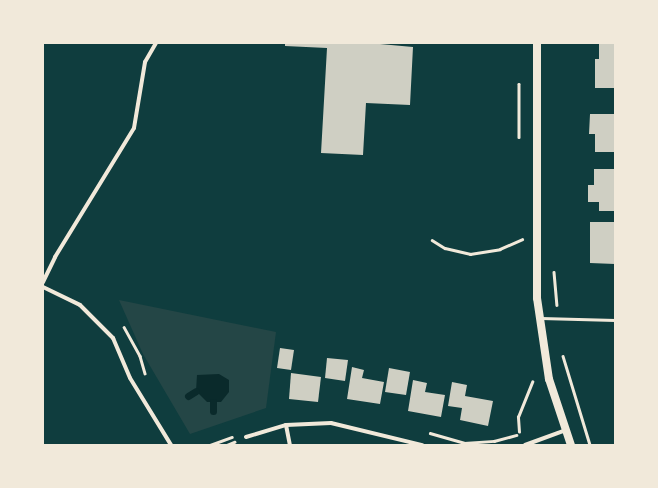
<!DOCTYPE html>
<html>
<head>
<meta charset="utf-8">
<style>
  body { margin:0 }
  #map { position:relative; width:658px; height:488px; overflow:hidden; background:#0f3d3e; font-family:Literata,serif }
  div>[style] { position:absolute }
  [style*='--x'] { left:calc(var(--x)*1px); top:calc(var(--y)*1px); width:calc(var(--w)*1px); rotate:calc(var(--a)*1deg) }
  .green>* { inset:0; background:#244646 }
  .water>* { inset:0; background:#0a2a2b }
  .stream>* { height:7px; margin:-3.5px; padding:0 3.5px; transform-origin:3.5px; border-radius:3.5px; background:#0a2a2b }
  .building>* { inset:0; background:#cfcfc3 }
  .path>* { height:2.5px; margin:-1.25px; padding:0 1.25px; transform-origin:1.25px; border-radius:1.25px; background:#f1e9da }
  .service>* { height:3px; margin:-1.5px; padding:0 1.5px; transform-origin:1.5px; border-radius:1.5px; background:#f1e9da }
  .minor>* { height:4px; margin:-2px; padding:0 2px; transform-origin:2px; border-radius:2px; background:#f1e9da }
  .secondary>* { height:8px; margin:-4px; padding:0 4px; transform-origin:4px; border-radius:4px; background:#f1e9da }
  span { translate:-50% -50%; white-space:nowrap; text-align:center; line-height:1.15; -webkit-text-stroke:3px #f1e9da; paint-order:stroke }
  .frame { position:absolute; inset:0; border:44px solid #f1e9da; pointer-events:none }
</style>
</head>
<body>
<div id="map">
  <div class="green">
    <i style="clip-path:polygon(119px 300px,276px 332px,266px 408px,190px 434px,143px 354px)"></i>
  </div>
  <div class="water">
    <i style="clip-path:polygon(219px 374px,229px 380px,229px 392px,221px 402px,207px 402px,196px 391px,197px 375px)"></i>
  </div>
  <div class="stream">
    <i style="--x:188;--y:396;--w:9;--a:-32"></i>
    <i style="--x:213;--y:402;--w:9;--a:90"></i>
  </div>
  <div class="building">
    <i style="clip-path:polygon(285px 43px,369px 43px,413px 47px,410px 105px,366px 103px,363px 155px,321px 153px,327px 48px,285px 46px)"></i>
    <i style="clip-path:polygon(599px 43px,615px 43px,615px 88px,595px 88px,595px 59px,599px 59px)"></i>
    <i style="clip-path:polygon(590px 114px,615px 114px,615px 152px,595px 152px,595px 134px,589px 134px)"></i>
    <i style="clip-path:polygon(594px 169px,615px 169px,615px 211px,599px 211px,599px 202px,588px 202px,588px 185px,594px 185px)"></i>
    <i style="clip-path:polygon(590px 222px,615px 222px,615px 264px,590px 263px)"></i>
    <i style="clip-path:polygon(280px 348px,294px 350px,291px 370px,277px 368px)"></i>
    <i style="clip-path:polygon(327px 358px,348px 360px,345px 381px,325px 378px)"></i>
    <i style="clip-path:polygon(352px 367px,364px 370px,362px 378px,384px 382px,380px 404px,347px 399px)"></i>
    <i style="clip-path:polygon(389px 368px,410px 372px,406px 395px,385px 392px)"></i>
    <i style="clip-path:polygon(291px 373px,321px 377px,318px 402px,289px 399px)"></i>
    <i style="clip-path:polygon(413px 380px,427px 383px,425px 392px,445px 395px,441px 417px,408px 411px)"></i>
    <i style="clip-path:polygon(452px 382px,467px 385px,465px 396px,493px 401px,488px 426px,460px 420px,462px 408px,448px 406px)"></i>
  </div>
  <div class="path">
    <i style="--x:519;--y:84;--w:53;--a:90"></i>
    <i style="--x:432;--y:240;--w:15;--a:32"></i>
    <i style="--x:445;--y:248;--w:26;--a:13"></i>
    <i style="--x:470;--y:254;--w:30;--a:-9"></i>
    <i style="--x:500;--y:249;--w:24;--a:-24"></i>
    <i style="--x:554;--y:272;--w:33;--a:85"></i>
    <i style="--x:124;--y:327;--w:33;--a:61"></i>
    <i style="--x:140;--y:356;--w:18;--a:74"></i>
    <i style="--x:563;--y:356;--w:93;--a:73.1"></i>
    <i style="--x:519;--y:432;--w:15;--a:-94"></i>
    <i style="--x:518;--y:417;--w:38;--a:-68"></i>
    <i style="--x:430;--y:433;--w:35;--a:16"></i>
    <i style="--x:464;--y:443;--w:30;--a:-4"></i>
    <i style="--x:494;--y:441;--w:23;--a:-15"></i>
    <i style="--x:210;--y:445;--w:23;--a:-20"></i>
    <i style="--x:227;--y:445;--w:8;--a:-23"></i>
  </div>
  <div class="service">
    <i style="--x:541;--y:318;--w:74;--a:1.5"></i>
  </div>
  <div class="minor">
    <i style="--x:43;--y:282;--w:28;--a:-64"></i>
    <i style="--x:55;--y:257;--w:151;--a:-58.5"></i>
    <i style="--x:134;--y:128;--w:67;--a:-80.5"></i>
    <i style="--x:145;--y:62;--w:22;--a:-60"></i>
    <i style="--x:43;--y:287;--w:41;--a:25.9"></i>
    <i style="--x:80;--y:305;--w:47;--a:45"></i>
    <i style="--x:113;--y:338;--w:43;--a:67"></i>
    <i style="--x:130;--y:378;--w:79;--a:58.5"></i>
    <i style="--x:286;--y:425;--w:20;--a:79"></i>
    <i style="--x:246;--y:437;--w:42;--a:-16.7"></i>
    <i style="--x:286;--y:425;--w:45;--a:-2.5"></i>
    <i style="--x:331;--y:423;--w:94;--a:13.6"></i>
    <i style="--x:525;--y:445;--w:44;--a:-20.1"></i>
  </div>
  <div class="secondary">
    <i style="--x:537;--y:43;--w:255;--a:90"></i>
    <i style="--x:537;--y:298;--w:82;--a:81.6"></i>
    <i style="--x:549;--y:379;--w:70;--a:71.6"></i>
  </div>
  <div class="frame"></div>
</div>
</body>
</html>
